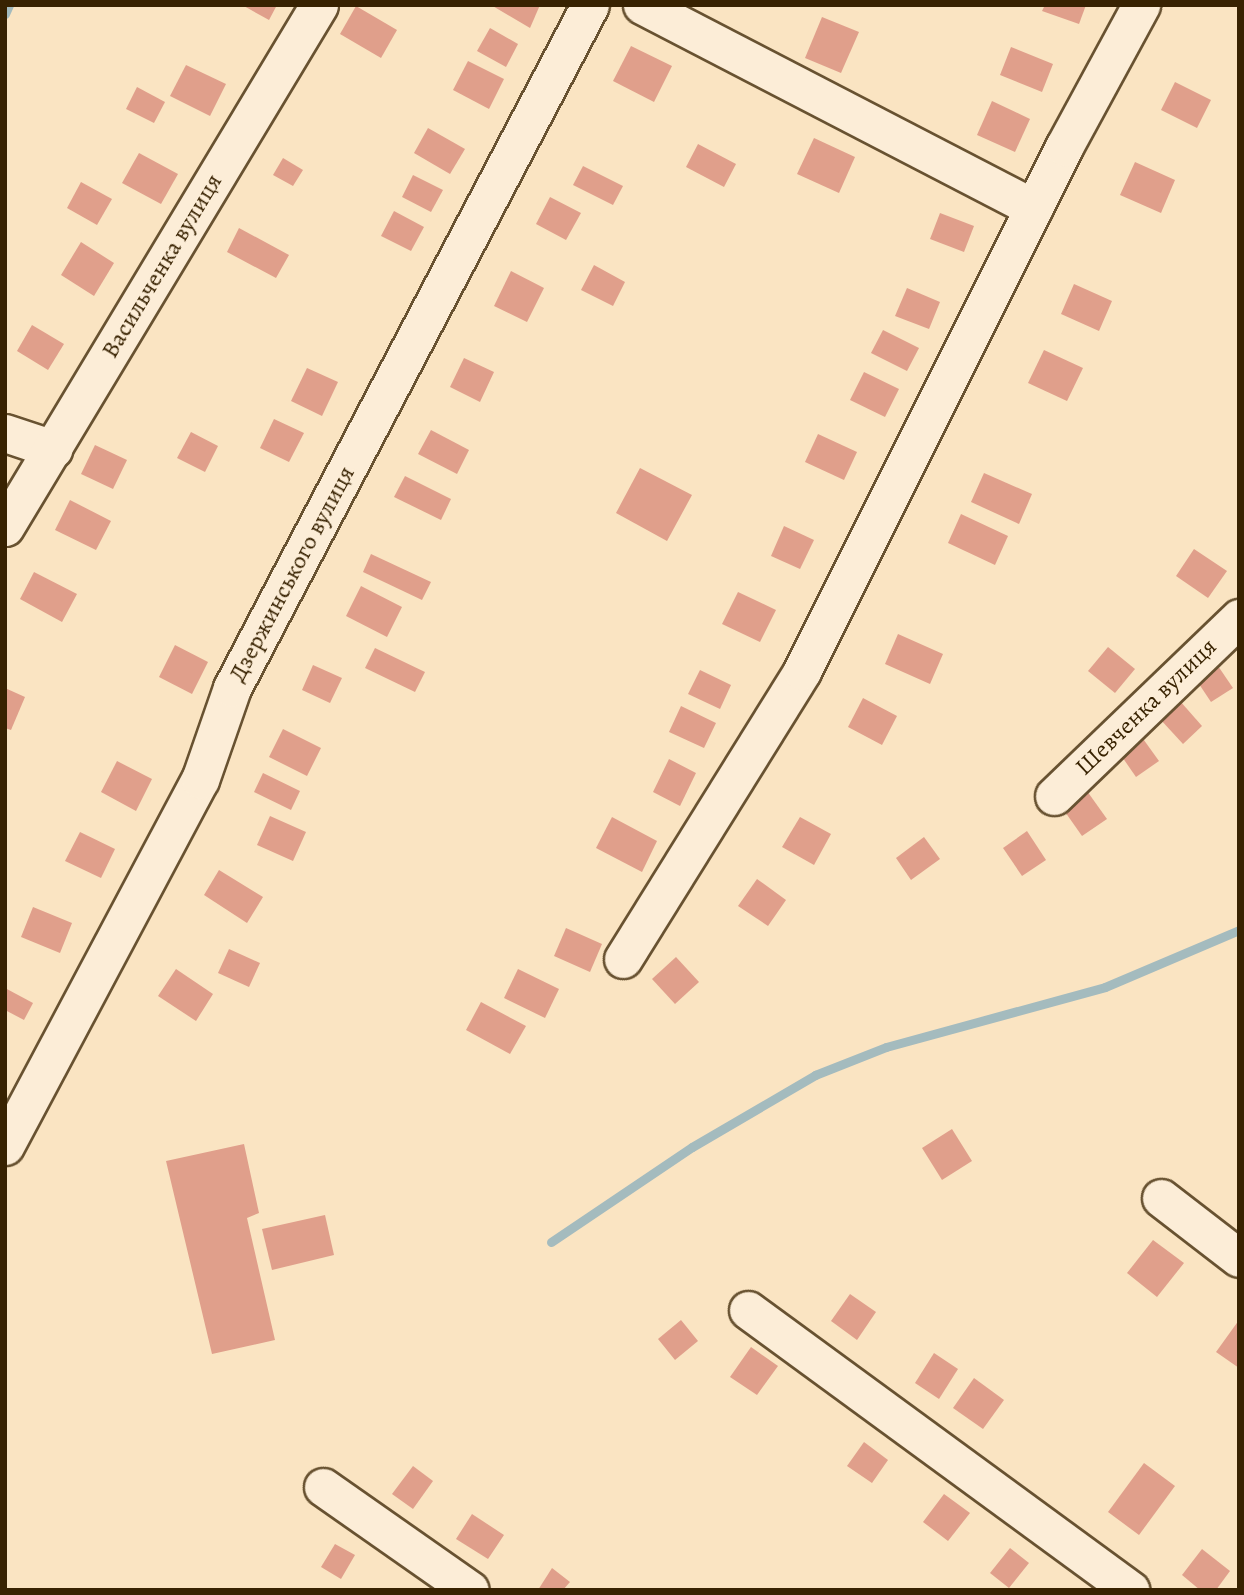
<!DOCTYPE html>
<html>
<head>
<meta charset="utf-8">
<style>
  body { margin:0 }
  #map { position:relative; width:1244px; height:1595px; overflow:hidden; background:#fae4c2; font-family:Alegreya,serif }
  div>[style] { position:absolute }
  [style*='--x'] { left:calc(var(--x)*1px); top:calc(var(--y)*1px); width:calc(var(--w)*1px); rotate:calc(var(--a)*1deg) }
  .stream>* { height:9px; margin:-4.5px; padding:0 4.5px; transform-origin:4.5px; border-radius:4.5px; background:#a4bbbe }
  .building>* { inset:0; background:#e09f8b }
  .roads { filter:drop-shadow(2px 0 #685231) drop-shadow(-2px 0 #685231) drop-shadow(0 2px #685231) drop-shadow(0 -2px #685231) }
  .minor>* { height:37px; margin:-18.5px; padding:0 18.5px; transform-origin:18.5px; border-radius:18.5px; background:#fcedd7 }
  span { translate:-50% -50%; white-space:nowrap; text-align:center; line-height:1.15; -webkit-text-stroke:5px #fcedd7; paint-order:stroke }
  .street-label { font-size:24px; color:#382201 }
  .frame { position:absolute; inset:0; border:7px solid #382201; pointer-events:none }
</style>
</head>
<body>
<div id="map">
  <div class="stream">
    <i style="--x:5;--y:14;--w:10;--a:-66"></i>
    <i style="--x:551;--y:1242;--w:170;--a:-34"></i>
    <i style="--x:692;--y:1147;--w:143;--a:-30.3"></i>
    <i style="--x:815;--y:1075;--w:76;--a:-21.5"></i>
    <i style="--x:886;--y:1047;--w:227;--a:-15.3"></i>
    <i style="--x:1105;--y:987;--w:146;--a:-23"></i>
  </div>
  <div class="building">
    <i style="clip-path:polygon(242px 5px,277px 5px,269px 20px)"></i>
    <i style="clip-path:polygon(491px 5px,540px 5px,530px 28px)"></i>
    <i style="clip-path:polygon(1045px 5px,1086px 5px,1079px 24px,1042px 11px)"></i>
    <i style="clip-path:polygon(356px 6px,397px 30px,381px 58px,340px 34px)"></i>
    <i style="clip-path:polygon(822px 17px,859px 32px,841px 73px,805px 58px)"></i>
    <i style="clip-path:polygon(490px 28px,518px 44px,506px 67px,477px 51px)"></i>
    <i style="clip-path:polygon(631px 46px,672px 66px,654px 102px,613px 81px)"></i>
    <i style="clip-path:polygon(1011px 47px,1053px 64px,1042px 92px,1000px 75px)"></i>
    <i style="clip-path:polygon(468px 61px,504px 79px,489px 109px,453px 90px)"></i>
    <i style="clip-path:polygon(186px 65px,226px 84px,210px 116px,170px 96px)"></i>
    <i style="clip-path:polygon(1175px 82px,1211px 100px,1197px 128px,1161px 110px)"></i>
    <i style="clip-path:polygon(137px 87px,165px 102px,154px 123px,126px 109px)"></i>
    <i style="clip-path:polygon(992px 101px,1030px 119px,1015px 152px,977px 135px)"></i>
    <i style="clip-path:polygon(428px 128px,465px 149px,450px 174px,414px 153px)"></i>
    <i style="clip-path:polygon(814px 138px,855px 157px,839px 193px,797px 174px)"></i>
    <i style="clip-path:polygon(698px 144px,736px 164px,724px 187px,686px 167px)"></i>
    <i style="clip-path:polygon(139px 153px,178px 174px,161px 204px,122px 183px)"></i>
    <i style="clip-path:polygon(283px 158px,303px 170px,293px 186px,273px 175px)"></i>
    <i style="clip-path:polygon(1135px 162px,1175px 180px,1161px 213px,1120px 195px)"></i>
    <i style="clip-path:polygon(583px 166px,623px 186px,613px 205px,573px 185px)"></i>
    <i style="clip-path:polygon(413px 175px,443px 190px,431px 212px,402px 197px)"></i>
    <i style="clip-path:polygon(81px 182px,112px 199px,97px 225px,67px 208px)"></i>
    <i style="clip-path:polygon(550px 197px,581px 213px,566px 240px,536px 224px)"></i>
    <i style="clip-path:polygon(394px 211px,424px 227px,411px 251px,381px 236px)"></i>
    <i style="clip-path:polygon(940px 213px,974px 226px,964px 252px,930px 239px)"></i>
    <i style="clip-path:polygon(239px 228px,289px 255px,276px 278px,227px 252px)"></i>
    <i style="clip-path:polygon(81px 242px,114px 263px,94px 296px,61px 275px)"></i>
    <i style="clip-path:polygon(594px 265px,625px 282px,613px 306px,581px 290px)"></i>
    <i style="clip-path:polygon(511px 271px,544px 288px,527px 322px,494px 306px)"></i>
    <i style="clip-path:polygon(1074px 284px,1112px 301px,1099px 331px,1061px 314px)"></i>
    <i style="clip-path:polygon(907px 288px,940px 302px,929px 329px,895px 316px)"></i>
    <i style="clip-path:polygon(32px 325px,64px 344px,48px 370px,17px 351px)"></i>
    <i style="clip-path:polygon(883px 330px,919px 348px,907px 371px,871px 353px)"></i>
    <i style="clip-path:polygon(1044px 350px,1083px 368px,1067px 401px,1028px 383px)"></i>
    <i style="clip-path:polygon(464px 358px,494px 372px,480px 402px,450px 387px)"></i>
    <i style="clip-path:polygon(307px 368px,338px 382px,322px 416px,291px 401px)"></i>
    <i style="clip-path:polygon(864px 372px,899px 389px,885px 417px,850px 400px)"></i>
    <i style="clip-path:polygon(274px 419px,304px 433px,289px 462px,260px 448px)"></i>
    <i style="clip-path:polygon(431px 430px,469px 450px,457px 474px,418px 454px)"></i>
    <i style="clip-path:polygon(191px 432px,218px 446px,205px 472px,177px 458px)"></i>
    <i style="clip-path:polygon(818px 434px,857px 452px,844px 480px,805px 462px)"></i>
    <i style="clip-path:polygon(95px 445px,127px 460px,113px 489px,81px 474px)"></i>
    <i style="clip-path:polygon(640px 468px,692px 495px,667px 541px,616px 513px)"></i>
    <i style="clip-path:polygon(984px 473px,1032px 494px,1019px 524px,971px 502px)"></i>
    <i style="clip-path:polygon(405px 476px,451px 499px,441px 520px,394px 497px)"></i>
    <i style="clip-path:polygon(70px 500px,111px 521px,96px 550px,55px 530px)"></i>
    <i style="clip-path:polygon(961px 514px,1008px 536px,995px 565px,948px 543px)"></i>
    <i style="clip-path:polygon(784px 526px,814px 540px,800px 569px,771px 556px)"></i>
    <i style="clip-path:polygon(1194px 549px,1227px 571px,1208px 598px,1176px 576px)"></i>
    <i style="clip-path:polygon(371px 554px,431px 582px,422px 600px,363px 572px)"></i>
    <i style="clip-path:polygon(34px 572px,77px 594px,62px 622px,20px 599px)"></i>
    <i style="clip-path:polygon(361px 586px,402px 607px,387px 637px,346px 616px)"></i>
    <i style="clip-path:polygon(738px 592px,776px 610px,760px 642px,722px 624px)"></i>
    <i style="clip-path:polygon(898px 634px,943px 654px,930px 684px,885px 664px)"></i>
    <i style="clip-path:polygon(175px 645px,208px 662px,192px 694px,159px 677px)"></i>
    <i style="clip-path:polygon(1108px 647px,1135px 669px,1115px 693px,1088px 671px)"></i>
    <i style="clip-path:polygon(375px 648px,425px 672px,415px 692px,365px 668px)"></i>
    <i style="clip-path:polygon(1216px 663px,1233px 688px,1211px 702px,1195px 678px)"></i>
    <i style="clip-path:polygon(313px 665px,342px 678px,330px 703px,302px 690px)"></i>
    <i style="clip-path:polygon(700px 670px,731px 685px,720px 709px,688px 694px)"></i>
    <i style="clip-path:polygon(5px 688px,25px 697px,11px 730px,5px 728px)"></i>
    <i style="clip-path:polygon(863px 698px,897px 716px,882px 745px,848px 727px)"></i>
    <i style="clip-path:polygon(1180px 701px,1202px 726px,1183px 744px,1160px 719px)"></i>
    <i style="clip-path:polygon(681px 706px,716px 723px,704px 748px,669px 732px)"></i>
    <i style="clip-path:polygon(283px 729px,321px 748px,307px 776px,269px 757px)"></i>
    <i style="clip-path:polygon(1141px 736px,1159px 761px,1136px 777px,1118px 751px)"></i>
    <i style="clip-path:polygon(669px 759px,696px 773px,680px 806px,653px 792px)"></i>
    <i style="clip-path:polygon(117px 761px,152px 779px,136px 811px,101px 792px)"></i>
    <i style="clip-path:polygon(263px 773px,300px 791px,291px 810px,254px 792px)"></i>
    <i style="clip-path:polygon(1087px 791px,1107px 819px,1082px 836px,1063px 809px)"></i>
    <i style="clip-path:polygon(270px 816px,306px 832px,293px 861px,257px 845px)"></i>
    <i style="clip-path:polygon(612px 817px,657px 841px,642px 872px,596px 848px)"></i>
    <i style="clip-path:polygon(800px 817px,831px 834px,814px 865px,782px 847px)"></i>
    <i style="clip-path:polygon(1027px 831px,1046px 860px,1022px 876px,1003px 848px)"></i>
    <i style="clip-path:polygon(80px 832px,115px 849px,101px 878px,65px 861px)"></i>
    <i style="clip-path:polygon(924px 837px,940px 859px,911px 880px,896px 858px)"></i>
    <i style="clip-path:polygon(219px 870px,263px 897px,247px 923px,204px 895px)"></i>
    <i style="clip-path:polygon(757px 879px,786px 900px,768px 926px,738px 906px)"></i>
    <i style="clip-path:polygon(33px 907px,72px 923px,60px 953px,21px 937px)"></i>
    <i style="clip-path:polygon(566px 928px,602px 944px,590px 972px,554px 956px)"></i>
    <i style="clip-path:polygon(229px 949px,260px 963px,249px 987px,218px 973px)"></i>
    <i style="clip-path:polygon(676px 957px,699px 982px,675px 1004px,652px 979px)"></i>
    <i style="clip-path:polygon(176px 969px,213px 994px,196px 1021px,158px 996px)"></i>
    <i style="clip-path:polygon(518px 969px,559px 989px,545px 1018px,504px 998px)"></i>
    <i style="clip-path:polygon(5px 988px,33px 1003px,24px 1020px,5px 1010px)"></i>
    <i style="clip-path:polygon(481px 1002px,526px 1026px,510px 1054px,466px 1030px)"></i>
    <i style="clip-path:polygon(952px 1129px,972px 1161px,942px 1180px,922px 1148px)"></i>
    <i style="clip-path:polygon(244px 1144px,259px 1213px,247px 1218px,275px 1340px,212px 1354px,166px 1161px)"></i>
    <i style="clip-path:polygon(325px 1215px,334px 1255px,272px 1270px,262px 1229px)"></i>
    <i style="clip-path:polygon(1153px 1240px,1184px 1263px,1157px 1297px,1127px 1273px)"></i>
    <i style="clip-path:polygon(850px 1294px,876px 1312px,857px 1340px,831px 1321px)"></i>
    <i style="clip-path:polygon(681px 1320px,698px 1341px,675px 1360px,658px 1339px)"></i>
    <i style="clip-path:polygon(1239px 1320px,1239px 1368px,1216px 1352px)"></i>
    <i style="clip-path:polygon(751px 1347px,778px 1366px,757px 1395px,730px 1377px)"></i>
    <i style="clip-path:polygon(934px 1353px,958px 1369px,939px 1399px,915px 1383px)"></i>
    <i style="clip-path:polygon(974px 1378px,1004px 1400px,983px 1429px,953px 1408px)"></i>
    <i style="clip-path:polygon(864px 1442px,888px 1460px,872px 1483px,847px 1466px)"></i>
    <i style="clip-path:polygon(1144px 1463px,1175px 1486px,1139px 1535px,1108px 1512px)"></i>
    <i style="clip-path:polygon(413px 1466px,433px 1481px,413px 1509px,392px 1494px)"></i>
    <i style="clip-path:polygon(944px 1494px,970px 1513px,948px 1541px,923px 1522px)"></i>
    <i style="clip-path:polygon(472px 1514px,504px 1535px,488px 1559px,456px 1539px)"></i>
    <i style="clip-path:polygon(335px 1544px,355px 1555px,341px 1579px,321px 1567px)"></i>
    <i style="clip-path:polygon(1010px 1548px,1029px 1563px,1009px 1588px,990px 1573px)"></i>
    <i style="clip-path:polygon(1202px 1549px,1230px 1571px,1216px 1590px,1200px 1590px,1182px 1575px)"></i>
    <i style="clip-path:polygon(552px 1568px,570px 1582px,563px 1590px,538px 1590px)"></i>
  </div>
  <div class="roads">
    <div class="minor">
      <i style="--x:642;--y:5;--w:441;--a:27.4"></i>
      <i style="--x:5;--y:433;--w:51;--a:18.4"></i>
      <i style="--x:5;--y:527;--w:609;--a:-58.97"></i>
      <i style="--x:1054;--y:796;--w:257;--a:-43.9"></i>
      <i style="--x:623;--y:959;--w:339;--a:-58.1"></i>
      <i style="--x:802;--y:671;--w:586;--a:-63.43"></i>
      <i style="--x:1064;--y:147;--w:162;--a:-61.5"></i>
      <i style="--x:5;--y:1146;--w:415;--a:-62"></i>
      <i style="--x:200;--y:780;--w:97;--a:-70.8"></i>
      <i style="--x:232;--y:688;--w:771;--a:-62.34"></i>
      <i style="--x:1161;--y:1198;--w:98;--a:37.6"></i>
      <i style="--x:748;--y:1310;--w:474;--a:36.2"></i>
      <i style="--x:323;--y:1487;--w:179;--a:35"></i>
    </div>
  </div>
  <div class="street-label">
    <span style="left:162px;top:266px;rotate:-59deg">Васильченка вулиця</span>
    <span style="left:292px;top:574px;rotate:-62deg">Дзержинського вулиця</span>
    <span style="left:1146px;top:707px;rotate:-44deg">Шевченка вулиця</span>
  </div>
  <div class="frame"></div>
</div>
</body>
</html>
